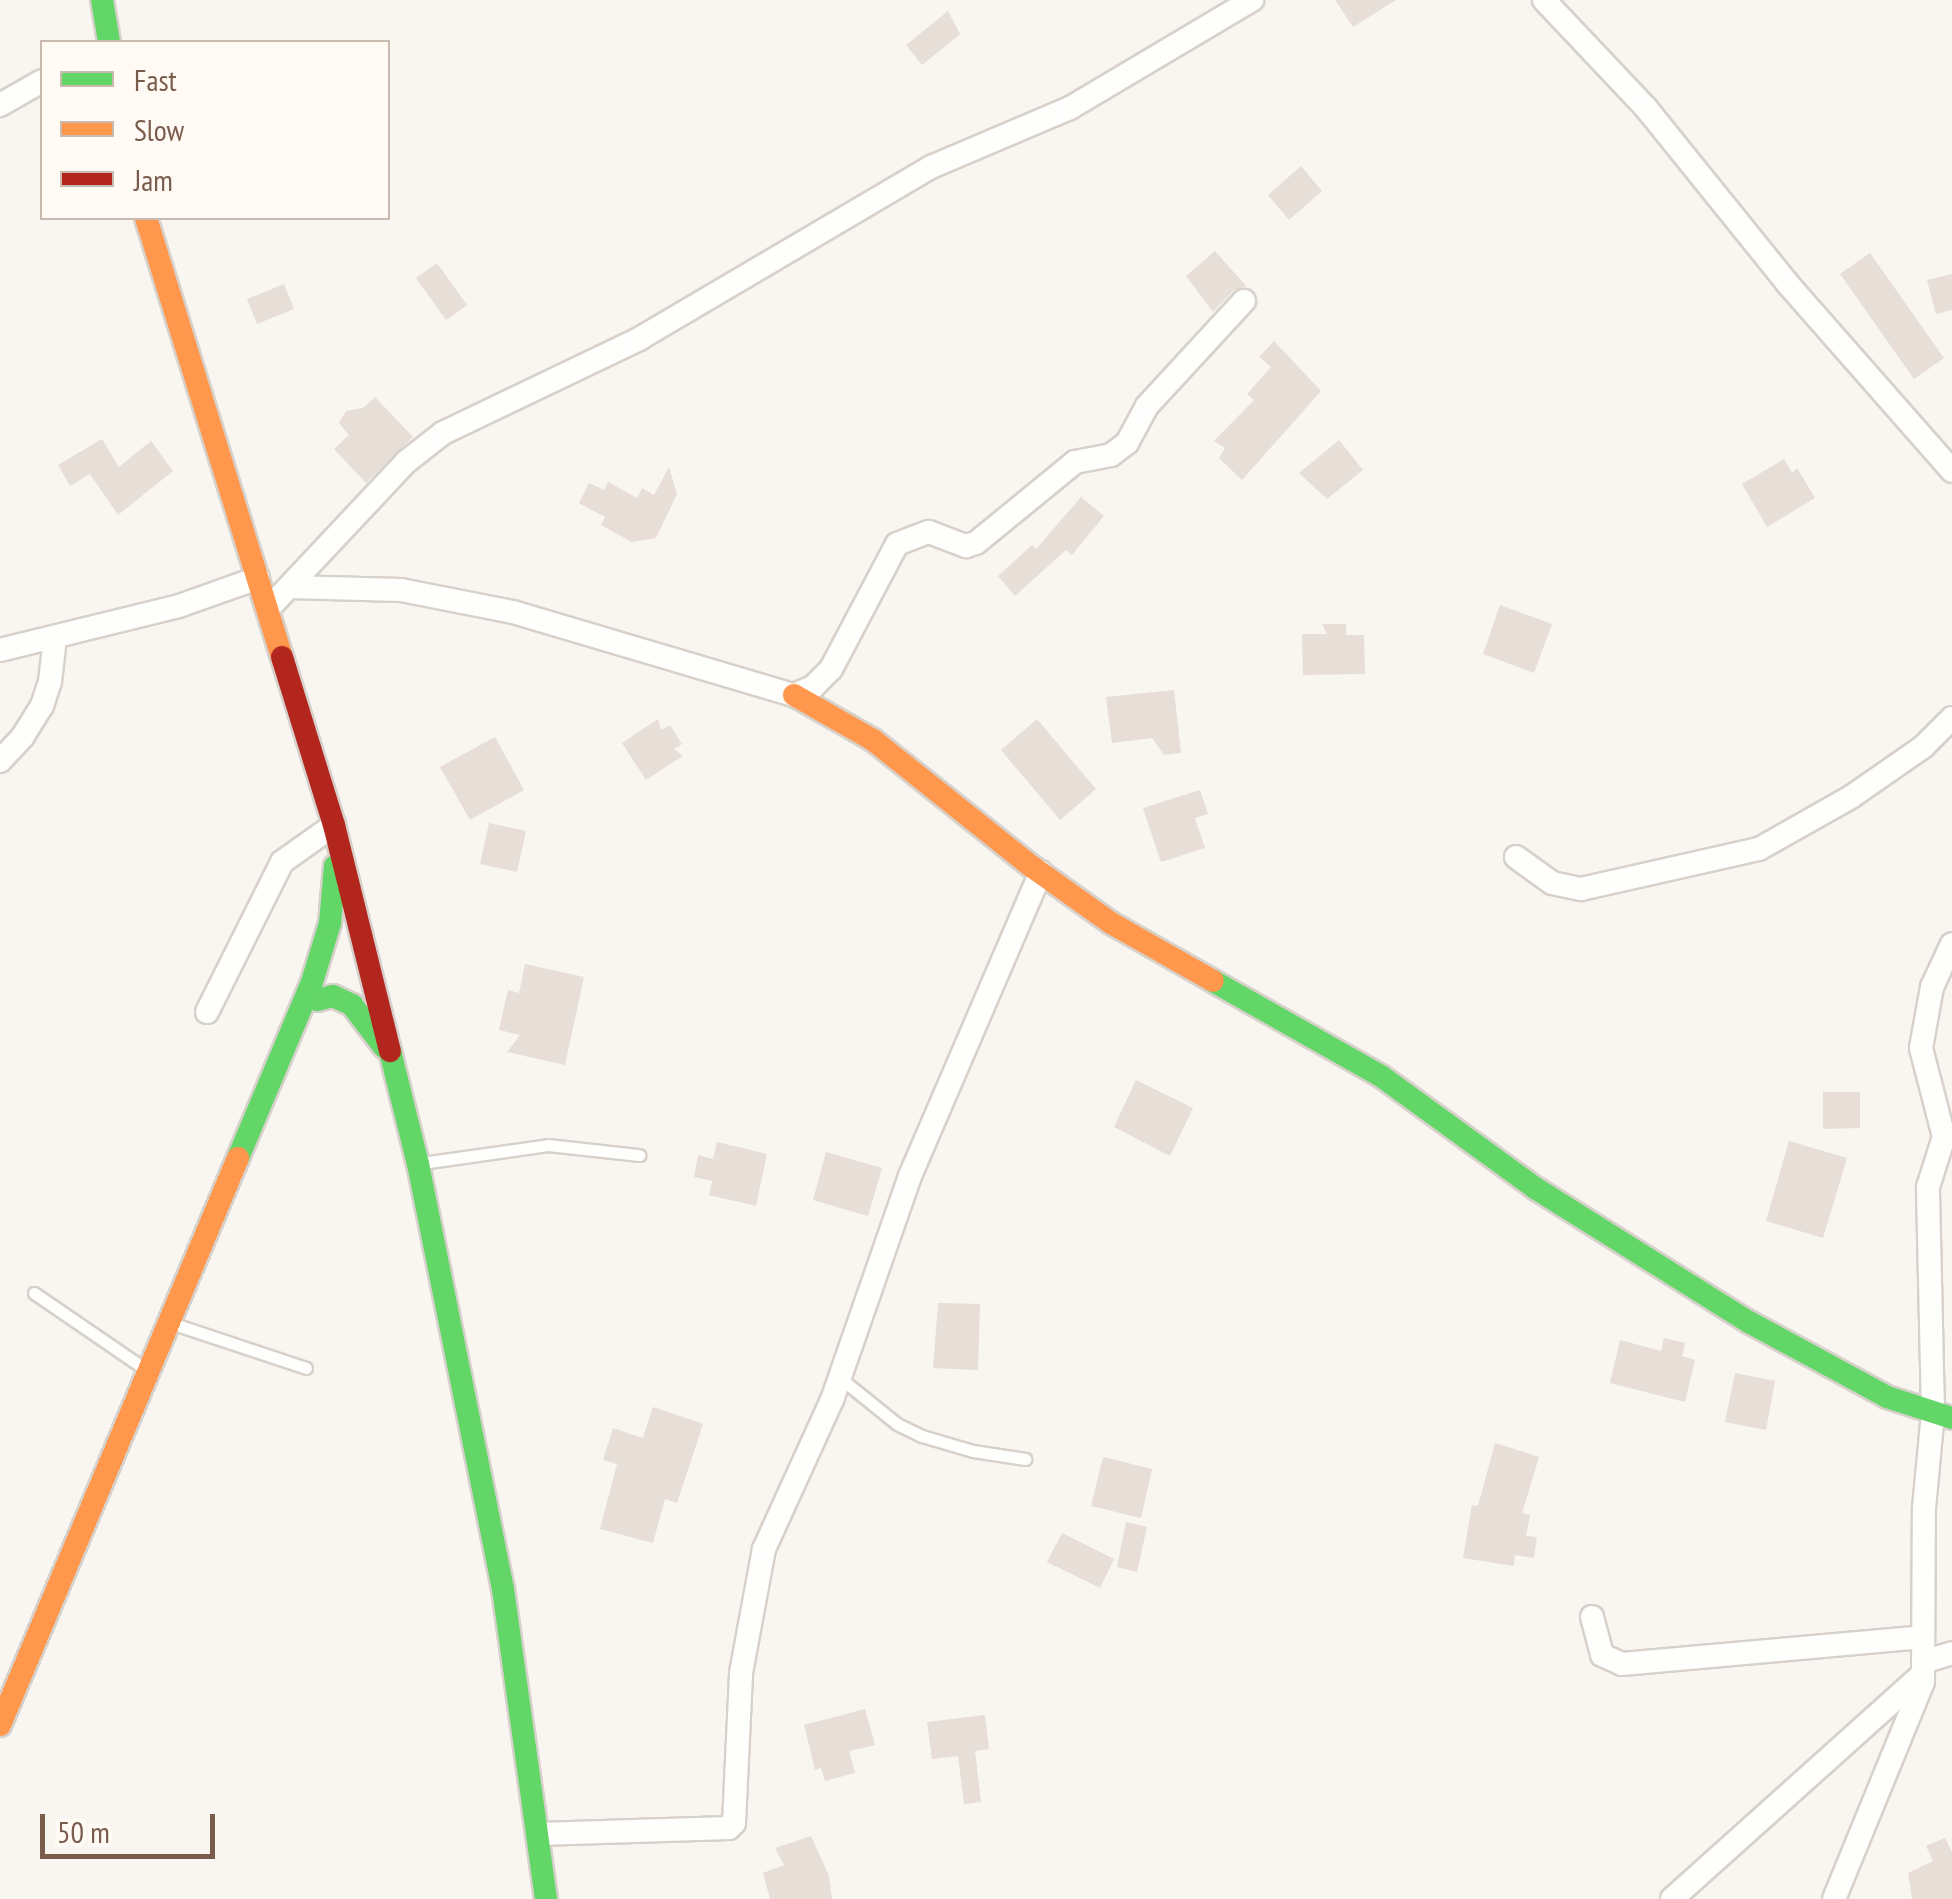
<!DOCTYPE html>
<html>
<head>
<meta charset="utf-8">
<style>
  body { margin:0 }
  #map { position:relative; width:1952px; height:1899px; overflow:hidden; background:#f9f5f0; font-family:"PT Sans Narrow",sans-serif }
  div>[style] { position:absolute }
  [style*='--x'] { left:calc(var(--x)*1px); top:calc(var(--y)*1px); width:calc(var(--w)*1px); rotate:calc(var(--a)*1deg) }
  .building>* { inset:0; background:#e6ded7 }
  .roads { filter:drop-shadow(2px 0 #d7d1cb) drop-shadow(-2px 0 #d7d1cb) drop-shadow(0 2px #d7d1cb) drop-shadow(0 -2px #d7d1cb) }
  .lane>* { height:11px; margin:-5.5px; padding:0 5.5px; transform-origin:5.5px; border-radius:5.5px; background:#fefefd }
  .street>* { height:22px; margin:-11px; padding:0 11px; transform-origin:11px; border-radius:11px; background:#fefefd }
  .fast>* { height:22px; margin:-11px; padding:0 11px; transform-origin:11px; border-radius:11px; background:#63d668 }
  .slow>* { height:22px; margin:-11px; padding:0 11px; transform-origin:11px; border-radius:11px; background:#ff974d }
  .jam>* { height:22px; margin:-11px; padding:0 11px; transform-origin:11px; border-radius:11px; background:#b3261e }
  span { translate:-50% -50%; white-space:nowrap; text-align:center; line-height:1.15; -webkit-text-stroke:8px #fffaf3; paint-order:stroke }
  .legend { position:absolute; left:40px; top:40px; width:350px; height:180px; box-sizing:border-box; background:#fffaf3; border:2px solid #cabbb1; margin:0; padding:12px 18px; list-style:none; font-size:30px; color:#7a5c4d }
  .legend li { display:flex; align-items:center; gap:20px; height:50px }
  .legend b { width:50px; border:2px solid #cabbb1 }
  .scale { position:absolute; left:40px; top:1814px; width:175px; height:45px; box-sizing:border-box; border:5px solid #7a5c4d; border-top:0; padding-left:12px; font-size:30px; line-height:35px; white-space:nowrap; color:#7a5c4d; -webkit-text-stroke:8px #fffaf3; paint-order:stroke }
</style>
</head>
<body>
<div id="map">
  <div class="building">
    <i style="clip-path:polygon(1335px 0,1396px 0,1353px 27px)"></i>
    <i style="clip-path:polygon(948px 11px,960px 34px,922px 65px,906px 45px)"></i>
    <i style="clip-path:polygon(1301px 166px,1322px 191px,1289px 220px,1268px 195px)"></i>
    <i style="clip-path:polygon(1215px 251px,1246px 286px,1234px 290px,1213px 312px,1186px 276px)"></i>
    <i style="clip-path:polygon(1870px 253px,1944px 358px,1914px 379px,1840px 274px)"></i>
    <i style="clip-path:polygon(437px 263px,467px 305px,446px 320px,416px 278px)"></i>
    <i style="clip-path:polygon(1952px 274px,1952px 310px,1936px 314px,1927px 280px)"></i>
    <i style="clip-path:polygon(284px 284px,294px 309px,257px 324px,247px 299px)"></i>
    <i style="clip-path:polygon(1274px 341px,1321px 391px,1242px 480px,1219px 458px,1225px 448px,1214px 441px,1254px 400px,1247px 394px,1271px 367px,1259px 357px)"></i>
    <i style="clip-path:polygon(375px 397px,413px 437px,366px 483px,334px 449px,349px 435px,339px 423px,346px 411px,363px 408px)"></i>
    <i style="clip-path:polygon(102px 439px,119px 467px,151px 441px,173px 471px,118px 515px,90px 474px,70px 486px,58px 465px)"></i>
    <i style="clip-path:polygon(1339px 440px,1363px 470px,1327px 499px,1299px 473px)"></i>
    <i style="clip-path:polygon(1784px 459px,1792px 473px,1797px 468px,1815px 498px,1767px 527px,1742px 484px)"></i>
    <i style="clip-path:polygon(669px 467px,677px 494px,656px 538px,632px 542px,601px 525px,605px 517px,579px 503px,589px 483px,604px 490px,608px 482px,637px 498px,642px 488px,654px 495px)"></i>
    <i style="clip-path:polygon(1081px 497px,1104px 516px,1072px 555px,1066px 550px,1015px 596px,998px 576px,1032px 545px,1036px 549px)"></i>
    <i style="clip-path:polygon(1500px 605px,1552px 624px,1534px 673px,1483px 654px)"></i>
    <i style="clip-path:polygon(1322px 624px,1346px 624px,1346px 635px,1364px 635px,1365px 674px,1303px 675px,1302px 634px,1327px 634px)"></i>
    <i style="clip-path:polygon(1174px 690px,1181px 753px,1164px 755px,1152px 738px,1112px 743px,1106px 697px)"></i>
    <i style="clip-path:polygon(658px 719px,661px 730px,670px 725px,682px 744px,674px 749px,683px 756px,646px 780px,622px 743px)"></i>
    <i style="clip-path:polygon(1037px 719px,1096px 789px,1060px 820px,1001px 750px)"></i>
    <i style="clip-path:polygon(495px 737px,524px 790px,470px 820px,440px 767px)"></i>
    <i style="clip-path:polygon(1200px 790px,1208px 814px,1195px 818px,1205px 848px,1161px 862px,1143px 808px)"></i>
    <i style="clip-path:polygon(489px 823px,526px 831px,517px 872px,480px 864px)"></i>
    <i style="clip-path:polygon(525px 964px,584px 977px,565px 1065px,507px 1052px,520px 1035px,499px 1030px,508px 990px,519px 993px)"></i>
    <i style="clip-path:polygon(1136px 1080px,1193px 1108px,1170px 1156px,1114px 1127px)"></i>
    <i style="clip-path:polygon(1823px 1092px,1860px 1092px,1860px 1128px,1823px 1129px)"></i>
    <i style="clip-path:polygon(1789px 1141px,1847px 1158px,1823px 1238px,1766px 1221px)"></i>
    <i style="clip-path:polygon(717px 1142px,767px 1154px,756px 1206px,709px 1195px,712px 1181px,694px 1177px,698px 1155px,713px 1159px)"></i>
    <i style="clip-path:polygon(826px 1152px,882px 1168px,868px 1216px,813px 1200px)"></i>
    <i style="clip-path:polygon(938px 1303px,980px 1304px,978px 1370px,933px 1368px)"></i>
    <i style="clip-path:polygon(1664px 1338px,1685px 1343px,1682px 1356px,1695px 1360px,1685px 1402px,1610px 1383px,1620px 1340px,1661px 1351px)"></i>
    <i style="clip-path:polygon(1735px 1373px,1775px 1381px,1766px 1430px,1725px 1422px)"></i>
    <i style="clip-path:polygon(653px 1407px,703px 1424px,677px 1503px,665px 1499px,653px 1543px,600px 1529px,617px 1464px,603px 1460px,613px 1428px,643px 1438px)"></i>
    <i style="clip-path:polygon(1495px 1443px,1539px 1457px,1522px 1513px,1530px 1515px,1526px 1536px,1537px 1537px,1534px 1558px,1515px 1555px,1514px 1566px,1463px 1558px,1472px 1505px,1478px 1506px)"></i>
    <i style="clip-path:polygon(1103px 1457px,1152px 1469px,1141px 1518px,1091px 1506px)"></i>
    <i style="clip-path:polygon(1126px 1522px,1147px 1527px,1137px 1572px,1117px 1567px)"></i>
    <i style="clip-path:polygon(1062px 1533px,1114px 1559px,1100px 1588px,1047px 1562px)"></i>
    <i style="clip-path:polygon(865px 1709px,875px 1745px,849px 1751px,855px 1773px,825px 1781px,821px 1768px,815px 1770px,804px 1725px)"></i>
    <i style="clip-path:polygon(985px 1715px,989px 1749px,975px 1751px,981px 1802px,964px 1804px,958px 1756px,932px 1759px,927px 1722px)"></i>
    <i style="clip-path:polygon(811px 1836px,829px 1876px,832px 1899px,770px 1899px,763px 1873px,784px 1865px,775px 1848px)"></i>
    <i style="clip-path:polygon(1945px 1838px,1952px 1852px,1952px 1899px,1912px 1899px,1908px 1873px,1933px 1861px,1926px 1846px)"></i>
  </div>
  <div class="roads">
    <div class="lane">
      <i style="--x:422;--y:1163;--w:127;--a:-8.1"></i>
      <i style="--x:548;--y:1145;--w:92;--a:6.3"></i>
      <i style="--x:34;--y:1293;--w:135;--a:34.4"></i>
      <i style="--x:174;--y:1324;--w:139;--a:18.4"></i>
      <i style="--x:840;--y:1378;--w:73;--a:38.9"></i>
      <i style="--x:897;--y:1424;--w:28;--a:26"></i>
      <i style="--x:922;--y:1436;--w:53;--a:16.4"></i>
      <i style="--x:973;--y:1451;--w:53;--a:8.7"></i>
    </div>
    <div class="street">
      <i style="--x:1544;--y:0;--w:149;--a:46.6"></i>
      <i style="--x:1646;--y:108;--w:225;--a:51.1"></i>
      <i style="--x:1787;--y:283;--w:250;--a:48.7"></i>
      <i style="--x:0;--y:105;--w:48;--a:-29.7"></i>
      <i style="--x:289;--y:587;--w:112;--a:1.5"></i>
      <i style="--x:401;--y:590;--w:114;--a:11.1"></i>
      <i style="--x:513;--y:612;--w:293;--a:16.5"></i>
      <i style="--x:794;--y:695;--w:21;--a:-23"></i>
      <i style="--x:813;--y:687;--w:25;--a:-45"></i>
      <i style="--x:831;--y:669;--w:141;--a:-62.2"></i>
      <i style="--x:897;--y:544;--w:34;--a:-21"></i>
      <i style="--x:929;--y:532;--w:40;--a:21"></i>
      <i style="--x:966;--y:546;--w:10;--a:-17"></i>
      <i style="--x:976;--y:543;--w:128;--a:-39.3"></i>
      <i style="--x:1075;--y:462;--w:37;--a:-11"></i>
      <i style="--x:1111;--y:455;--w:20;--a:-37"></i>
      <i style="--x:1127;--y:443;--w:42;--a:-61.6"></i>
      <i style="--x:1147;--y:406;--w:143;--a:-47.3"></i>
      <i style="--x:268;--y:609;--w:202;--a:-46.8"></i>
      <i style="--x:406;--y:462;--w:47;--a:-38.1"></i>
      <i style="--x:443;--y:433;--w:217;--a:-25.6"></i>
      <i style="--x:639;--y:339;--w:339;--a:-30.5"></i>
      <i style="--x:931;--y:167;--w:151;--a:-23"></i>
      <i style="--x:1070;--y:108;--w:212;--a:-30.7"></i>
      <i style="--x:0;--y:650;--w:184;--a:-13.8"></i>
      <i style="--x:179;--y:606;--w:84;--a:-19.5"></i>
      <i style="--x:0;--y:761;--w:34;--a:-47"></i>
      <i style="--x:23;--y:736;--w:36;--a:-58"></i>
      <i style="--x:42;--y:706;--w:25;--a:-72"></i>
      <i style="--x:50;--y:682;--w:44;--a:-83.5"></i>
      <i style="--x:1516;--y:857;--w:44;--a:35.8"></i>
      <i style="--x:1552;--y:883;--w:30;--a:12"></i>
      <i style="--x:1581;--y:889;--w:182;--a:-12.7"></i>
      <i style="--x:1759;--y:849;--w:106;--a:-29.5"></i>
      <i style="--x:1851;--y:797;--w:88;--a:-34.8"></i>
      <i style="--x:1923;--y:747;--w:41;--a:-45"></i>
      <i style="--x:207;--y:1012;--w:168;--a:-63.4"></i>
      <i style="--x:282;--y:862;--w:64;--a:-35.4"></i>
      <i style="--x:1592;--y:1617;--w:39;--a:75"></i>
      <i style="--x:1602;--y:1655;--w:22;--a:24"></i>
      <i style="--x:1622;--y:1664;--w:302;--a:-5.1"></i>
      <i style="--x:1923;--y:1662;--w:30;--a:-17"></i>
      <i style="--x:539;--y:1834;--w:190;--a:-1.8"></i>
      <i style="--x:729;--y:1828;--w:7;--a:-45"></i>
      <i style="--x:734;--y:1823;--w:150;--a:-87.3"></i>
      <i style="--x:741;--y:1673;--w:126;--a:-79.5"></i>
      <i style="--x:764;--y:1549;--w:164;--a:-65.5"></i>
      <i style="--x:832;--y:1400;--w:237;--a:-70.8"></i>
      <i style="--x:910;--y:1176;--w:331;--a:-66.7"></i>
      <i style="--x:1672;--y:1899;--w:337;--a:-41.9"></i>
      <i style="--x:1834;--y:1899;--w:235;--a:-67.7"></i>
      <i style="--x:1923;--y:1682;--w:174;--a:-89.7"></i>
      <i style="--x:1924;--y:1508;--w:96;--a:-84.6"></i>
      <i style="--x:1933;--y:1412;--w:225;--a:-91.3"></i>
      <i style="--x:1928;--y:1187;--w:52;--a:-72.3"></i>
      <i style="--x:1944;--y:1137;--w:92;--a:-104.5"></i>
      <i style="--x:1921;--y:1048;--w:62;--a:-79.8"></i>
      <i style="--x:1932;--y:987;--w:47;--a:-65.1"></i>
    </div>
    <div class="fast">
      <i style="--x:102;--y:0;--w:43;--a:80.5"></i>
      <i style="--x:1213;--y:981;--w:193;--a:29.5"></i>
      <i style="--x:1381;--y:1076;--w:190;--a:36"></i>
      <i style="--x:1535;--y:1188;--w:252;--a:32.1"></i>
      <i style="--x:1749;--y:1322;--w:157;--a:28.5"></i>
      <i style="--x:1887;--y:1397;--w:68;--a:17.9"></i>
      <i style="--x:317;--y:1000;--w:16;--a:-14"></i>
      <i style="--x:333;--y:996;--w:21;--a:25"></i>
      <i style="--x:352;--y:1005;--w:53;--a:52.7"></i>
      <i style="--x:390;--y:1051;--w:116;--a:76.1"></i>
      <i style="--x:418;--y:1164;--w:433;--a:78.7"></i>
      <i style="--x:503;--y:1589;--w:313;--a:82.1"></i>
      <i style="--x:238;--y:1158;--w:191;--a:-67.2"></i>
      <i style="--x:312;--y:982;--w:62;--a:-73"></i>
      <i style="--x:330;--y:923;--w:57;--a:-85"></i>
    </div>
    <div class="slow">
      <i style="--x:146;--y:218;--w:460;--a:72.8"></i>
      <i style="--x:794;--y:695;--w:91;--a:29.7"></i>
      <i style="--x:873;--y:740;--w:202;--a:38.6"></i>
      <i style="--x:1031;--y:866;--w:98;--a:35.5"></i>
      <i style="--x:1111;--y:923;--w:117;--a:29.6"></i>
      <i style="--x:0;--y:1725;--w:615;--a:-67.23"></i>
    </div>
    <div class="jam">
      <i style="--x:282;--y:657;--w:176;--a:72.8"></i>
      <i style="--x:334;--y:825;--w:233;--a:76.1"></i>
    </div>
  </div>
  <ul class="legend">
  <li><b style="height:12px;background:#63d668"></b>Fast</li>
  <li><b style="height:12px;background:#ff974d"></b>Slow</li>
  <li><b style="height:12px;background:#b3261e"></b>Jam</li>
  </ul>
  <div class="scale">50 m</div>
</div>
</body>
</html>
